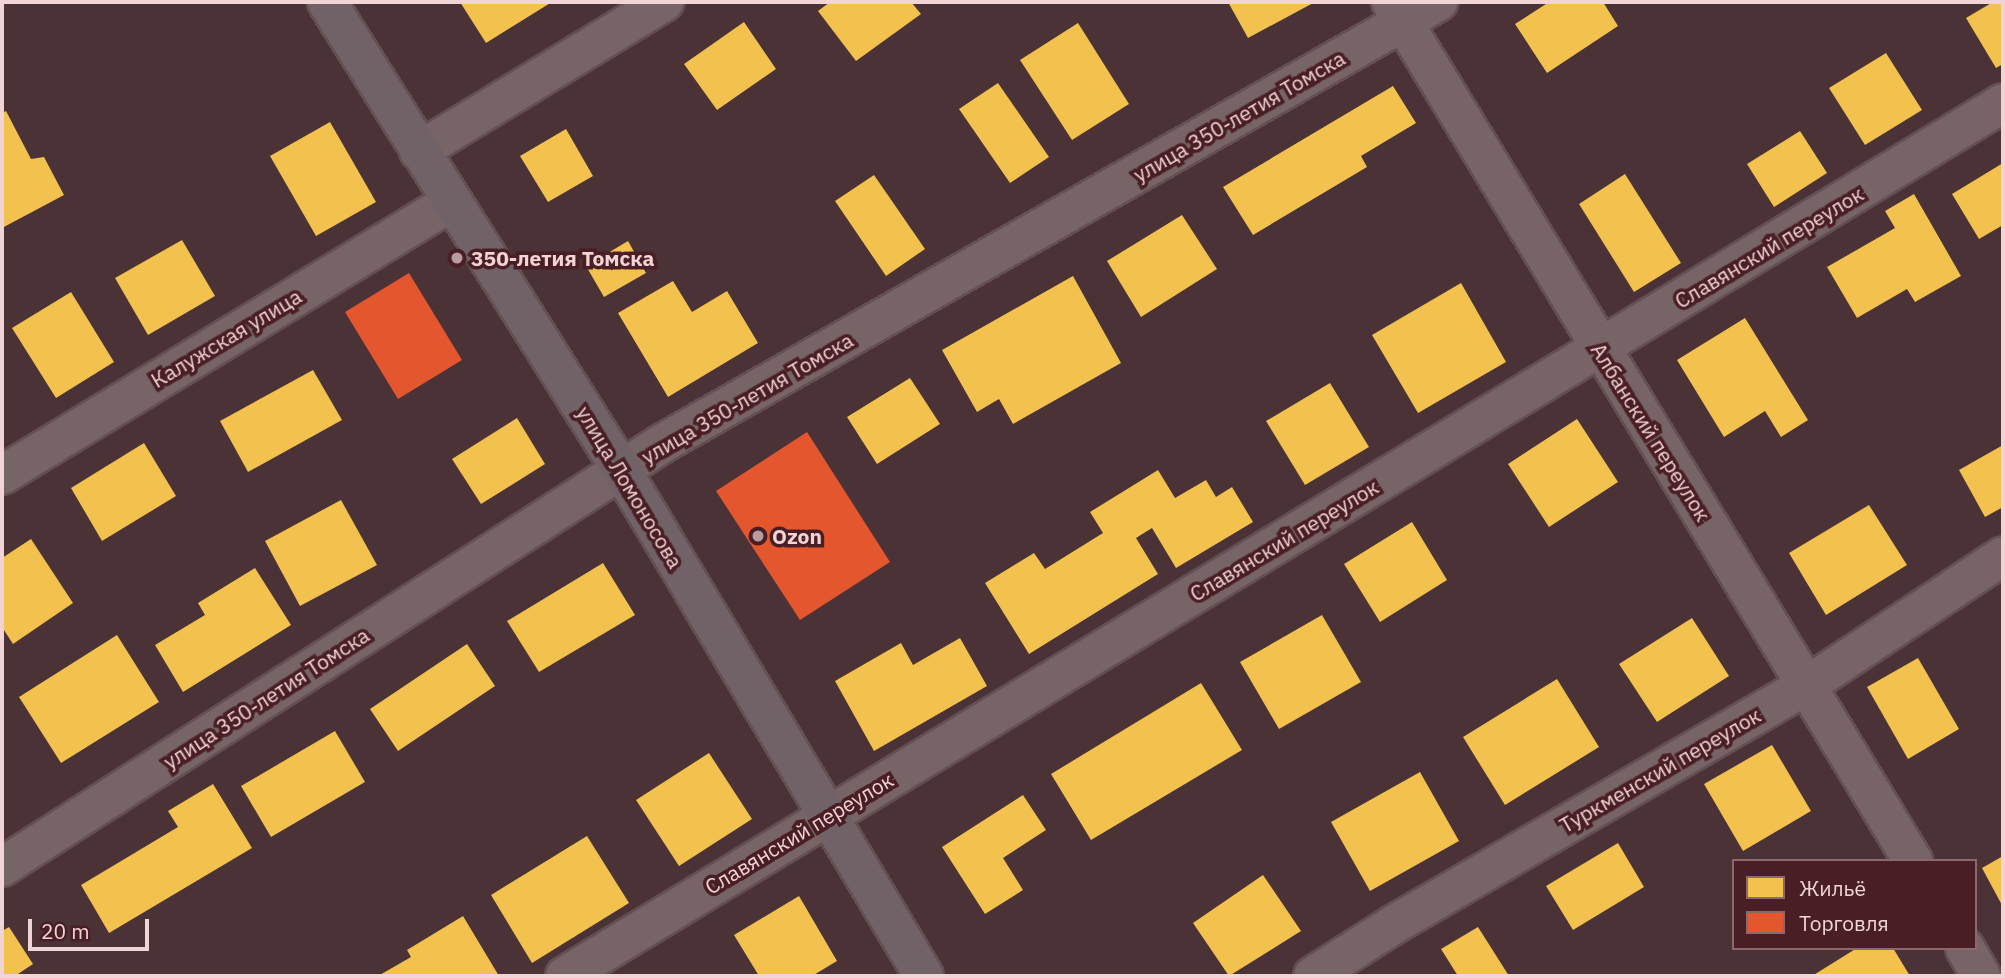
<!DOCTYPE html>
<html>
<head>
<meta charset="utf-8">
<style>
  body { margin:0 }
  #map { position:relative; width:2005px; height:978px; overflow:hidden; background:#4a3236; font-family:"IBM Plex Sans",sans-serif }
  div>[style] { position:absolute }
  [style*='--x'] { left:calc(var(--x)*1px); top:calc(var(--y)*1px); width:calc(var(--w)*1px); rotate:calc(var(--a)*1deg) }
  .homes>* { inset:0; background:#f2c14e }
  .shops>* { inset:0; background:#e4572e }
  .roads { filter:drop-shadow(2px 0 #645053) drop-shadow(-2px 0 #645053) drop-shadow(0 2px #645053) drop-shadow(0 -2px #645053) }
  .street>* { height:38px; margin:-19px; padding:0 19px; transform-origin:19px; border-radius:19px; background:#776467 }
  .secondary>* { height:38px; margin:-19px; padding:0 19px; transform-origin:19px; border-radius:19px; background:#716268 }
  .dots>* { width:19px; height:19px; translate:-50% -50%; box-sizing:border-box; border:4px solid #491e25; border-radius:50% }
  span { translate:-50% -50%; white-space:nowrap; text-align:center; line-height:1.15; -webkit-text-stroke:7px #491e25; paint-order:stroke }
  .street-label { font-size:21px; color:#f1d4d6 }
  .poi-label { font-size:21px; color:#f1d4d6; font-weight:700 }
  .left { translate:0 -50%; text-align:left }
  .frame { position:absolute; inset:0; border:4px solid #f1d4d6; pointer-events:none }
  .legend { position:absolute; left:1732px; top:859px; width:245px; height:91px; box-sizing:border-box; background:#491e25; border:2px solid #8c676c; margin:0; padding:9px 12px; list-style:none; font-size:21px; color:#f1d4d6 }
  .legend li { display:flex; align-items:center; gap:14px; height:35px }
  .legend b { width:35px; border:2px solid #8c676c }
  .scale { position:absolute; left:28px; top:919px; width:121px; height:32px; box-sizing:border-box; border:4px solid #f1d4d6; border-top:0; padding-left:9px; font-size:21px; line-height:24px; white-space:nowrap; color:#f1d4d6; -webkit-text-stroke:5px #491e25; paint-order:stroke }
</style>
</head>
<body>
<div id="map">
  <div class="homes">
    <i style="clip-path:polygon(460px 2px,552px 2px,486px 43px)"></i>
    <i style="clip-path:polygon(830px 2px,911px 2px,921px 14px,856px 61px,818px 11px)"></i>
    <i style="clip-path:polygon(1228px 2px,1315px 2px,1248px 38px)"></i>
    <i style="clip-path:polygon(1549px 2px,1603px 2px,1618px 26px,1547px 73px,1515px 24px)"></i>
    <i style="clip-path:polygon(1993px 2px,2003px 2px,2003px 64px,1996px 68px,1966px 18px)"></i>
    <i style="clip-path:polygon(744px 22px,776px 69px,717px 110px,684px 64px)"></i>
    <i style="clip-path:polygon(1078px 23px,1129px 104px,1072px 140px,1020px 60px)"></i>
    <i style="clip-path:polygon(1886px 53px,1922px 110px,1865px 145px,1829px 88px)"></i>
    <i style="clip-path:polygon(998px 83px,1049px 157px,1010px 183px,959px 109px)"></i>
    <i style="clip-path:polygon(1393px 86px,1416px 123px,1361px 156px,1367px 167px,1253px 235px,1223px 187px)"></i>
    <i style="clip-path:polygon(6px 111px,31px 159px,44px 157px,64px 195px,2px 228px,2px 113px)"></i>
    <i style="clip-path:polygon(330px 122px,376px 202px,316px 236px,270px 156px)"></i>
    <i style="clip-path:polygon(566px 129px,593px 176px,548px 202px,520px 156px)"></i>
    <i style="clip-path:polygon(1800px 131px,1827px 173px,1774px 207px,1747px 164px)"></i>
    <i style="clip-path:polygon(2003px 163px,2003px 225px,1979px 239px,1952px 194px)"></i>
    <i style="clip-path:polygon(1625px 174px,1681px 263px,1634px 292px,1579px 204px)"></i>
    <i style="clip-path:polygon(874px 175px,925px 249px,886px 276px,835px 201px)"></i>
    <i style="clip-path:polygon(1914px 194px,1961px 276px,1915px 302px,1907px 289px,1857px 318px,1827px 267px,1895px 228px,1885px 211px)"></i>
    <i style="clip-path:polygon(1182px 215px,1217px 269px,1141px 317px,1107px 261px)"></i>
    <i style="clip-path:polygon(182px 240px,215px 296px,148px 335px,115px 278px)"></i>
    <i style="clip-path:polygon(628px 241px,646px 273px,604px 297px,586px 266px)"></i>
    <i style="clip-path:polygon(1073px 276px,1121px 363px,1013px 424px,999px 399px,977px 412px,942px 350px)"></i>
    <i style="clip-path:polygon(673px 281px,692px 312px,727px 291px,758px 343px,668px 397px,618px 313px)"></i>
    <i style="clip-path:polygon(1461px 283px,1506px 362px,1418px 413px,1372px 335px)"></i>
    <i style="clip-path:polygon(71px 292px,114px 362px,56px 398px,12px 328px)"></i>
    <i style="clip-path:polygon(1745px 318px,1808px 420px,1781px 437px,1765px 411px,1724px 437px,1677px 360px)"></i>
    <i style="clip-path:polygon(313px 370px,342px 420px,248px 472px,220px 421px)"></i>
    <i style="clip-path:polygon(910px 378px,940px 424px,877px 464px,847px 417px)"></i>
    <i style="clip-path:polygon(1330px 383px,1369px 447px,1305px 485px,1266px 421px)"></i>
    <i style="clip-path:polygon(517px 418px,545px 464px,481px 504px,452px 459px)"></i>
    <i style="clip-path:polygon(1577px 419px,1618px 482px,1549px 527px,1508px 464px)"></i>
    <i style="clip-path:polygon(144px 443px,176px 496px,102px 541px,71px 488px)"></i>
    <i style="clip-path:polygon(2003px 445px,2003px 507px,1985px 517px,1959px 470px)"></i>
    <i style="clip-path:polygon(1158px 470px,1175px 498px,1206px 480px,1216px 497px,1232px 487px,1253px 522px,1176px 568px,1152px 528px,1136px 538px,1158px 574px,1029px 654px,985px 583px,1034px 553px,1045px 569px,1103px 533px,1090px 512px)"></i>
    <i style="clip-path:polygon(341px 500px,377px 565px,300px 606px,265px 541px)"></i>
    <i style="clip-path:polygon(1869px 505px,1907px 565px,1826px 615px,1789px 553px)"></i>
    <i style="clip-path:polygon(1412px 522px,1447px 580px,1380px 622px,1344px 564px)"></i>
    <i style="clip-path:polygon(31px 539px,73px 603px,13px 644px,2px 627px,2px 558px)"></i>
    <i style="clip-path:polygon(603px 563px,635px 615px,539px 672px,507px 621px)"></i>
    <i style="clip-path:polygon(255px 568px,291px 625px,183px 692px,155px 645px,205px 615px,198px 603px)"></i>
    <i style="clip-path:polygon(1322px 615px,1361px 682px,1279px 729px,1240px 662px)"></i>
    <i style="clip-path:polygon(1692px 618px,1729px 676px,1657px 722px,1619px 664px)"></i>
    <i style="clip-path:polygon(117px 635px,159px 702px,61px 763px,19px 697px)"></i>
    <i style="clip-path:polygon(960px 638px,987px 686px,874px 751px,835px 681px,901px 643px,913px 665px)"></i>
    <i style="clip-path:polygon(467px 644px,495px 686px,398px 751px,370px 709px)"></i>
    <i style="clip-path:polygon(1918px 658px,1959px 729px,1908px 759px,1867px 687px)"></i>
    <i style="clip-path:polygon(1557px 679px,1599px 747px,1505px 805px,1463px 737px)"></i>
    <i style="clip-path:polygon(1201px 683px,1242px 750px,1091px 840px,1051px 774px)"></i>
    <i style="clip-path:polygon(335px 731px,365px 782px,271px 837px,241px 786px)"></i>
    <i style="clip-path:polygon(1772px 745px,1811px 811px,1743px 851px,1704px 784px)"></i>
    <i style="clip-path:polygon(709px 753px,752px 819px,679px 866px,636px 800px)"></i>
    <i style="clip-path:polygon(1420px 772px,1459px 841px,1370px 891px,1331px 822px)"></i>
    <i style="clip-path:polygon(213px 784px,252px 848px,109px 933px,81px 885px,178px 827px,168px 811px)"></i>
    <i style="clip-path:polygon(1023px 795px,1046px 830px,1003px 858px,1023px 890px,985px 914px,942px 847px)"></i>
    <i style="clip-path:polygon(587px 836px,629px 903px,532px 963px,491px 895px)"></i>
    <i style="clip-path:polygon(1618px 843px,1644px 887px,1573px 930px,1546px 886px)"></i>
    <i style="clip-path:polygon(2003px 856px,2003px 907px,1982px 868px)"></i>
    <i style="clip-path:polygon(1263px 875px,1301px 931px,1229px 976px,1193px 923px)"></i>
    <i style="clip-path:polygon(799px 896px,837px 961px,812px 976px,759px 976px,734px 935px)"></i>
    <i style="clip-path:polygon(463px 916px,499px 976px,378px 976px,411px 957px,407px 950px)"></i>
    <i style="clip-path:polygon(9px 927px,33px 964px,15px 976px,2px 976px,2px 931px)"></i>
    <i style="clip-path:polygon(1478px 927px,1509px 976px,1458px 976px,1441px 949px)"></i>
    <i style="clip-path:polygon(1857px 948px,1893px 948px,1910px 976px,1812px 976px)"></i>
  </div>
  <div class="shops">
    <i style="clip-path:polygon(409px 273px,462px 360px,398px 399px,345px 312px)"></i>
    <i style="clip-path:polygon(807px 432px,890px 562px,800px 620px,716px 491px)"></i>
  </div>
  <div class="roads">
    <div class="street">
      <i style="--x:1391;--y:2;--w:1005;--a:58.71"></i>
      <i style="--x:419;--y:151;--w:287;--a:-31.3"></i>
      <i style="--x:2;--y:475;--w:525;--a:-31.3"></i>
      <i style="--x:2;--y:867;--w:785;--a:-32.68"></i>
      <i style="--x:663;--y:443;--w:892;--a:-29.64"></i>
      <i style="--x:1965;--y:948;--w:32;--a:60"></i>
      <i style="--x:565;--y:976;--w:1682;--a:-31.26"></i>
      <i style="--x:1313;--y:976;--w:95;--a:-32.5"></i>
      <i style="--x:1393;--y:925;--w:481;--a:-30.1"></i>
      <i style="--x:1809;--y:684;--w:232;--a:-33.4"></i>
    </div>
    <div class="secondary">
      <i style="--x:327;--y:2;--w:554;--a:57.83"></i>
      <i style="--x:622;--y:471;--w:588;--a:59.12"></i>
    </div>
  </div>
  <div class="dots">
    <i style="left:457px;top:258px;background:#b79b9e"></i>
    <i style="left:758px;top:536px;background:#b79b9e"></i>
  </div>
  <div class="street-label">
    <span style="left:1239px;top:116px;rotate:-30deg">улица 350-летия Томска</span>
    <span style="left:1769px;top:247px;rotate:-31deg">Славянский переулок</span>
    <span style="left:226px;top:338px;rotate:-31deg">Калужская улица</span>
    <span style="left:747px;top:398px;rotate:-30deg">улица 350-летия Томска</span>
    <span style="left:1651px;top:432px;rotate:58deg">Албанский переулок</span>
    <span style="left:630px;top:487px;rotate:59deg">улица Ломоносова</span>
    <span style="left:1284px;top:540px;rotate:-31deg">Славянский переулок</span>
    <span style="left:266px;top:698px;rotate:-33deg">улица 350-летия Томска</span>
    <span style="left:1660px;top:770px;rotate:-30deg">Туркменский переулок</span>
    <span style="left:799px;top:833px;rotate:-31deg">Славянский переулок</span>
  </div>
  <div class="poi-label">
    <span class="left" style="left:471px;top:258px">350-летия Томска</span>
    <span class="left" style="left:772px;top:536px">Ozon</span>
  </div>
  <div class="frame"></div>
  <ul class="legend">
  <li><b style="height:19px;background:#f2c14e"></b>Жильё</li>
  <li><b style="height:19px;background:#e4572e"></b>Торговля</li>
  </ul>
  <div class="scale">20 m</div>
</div>
</body>
</html>
